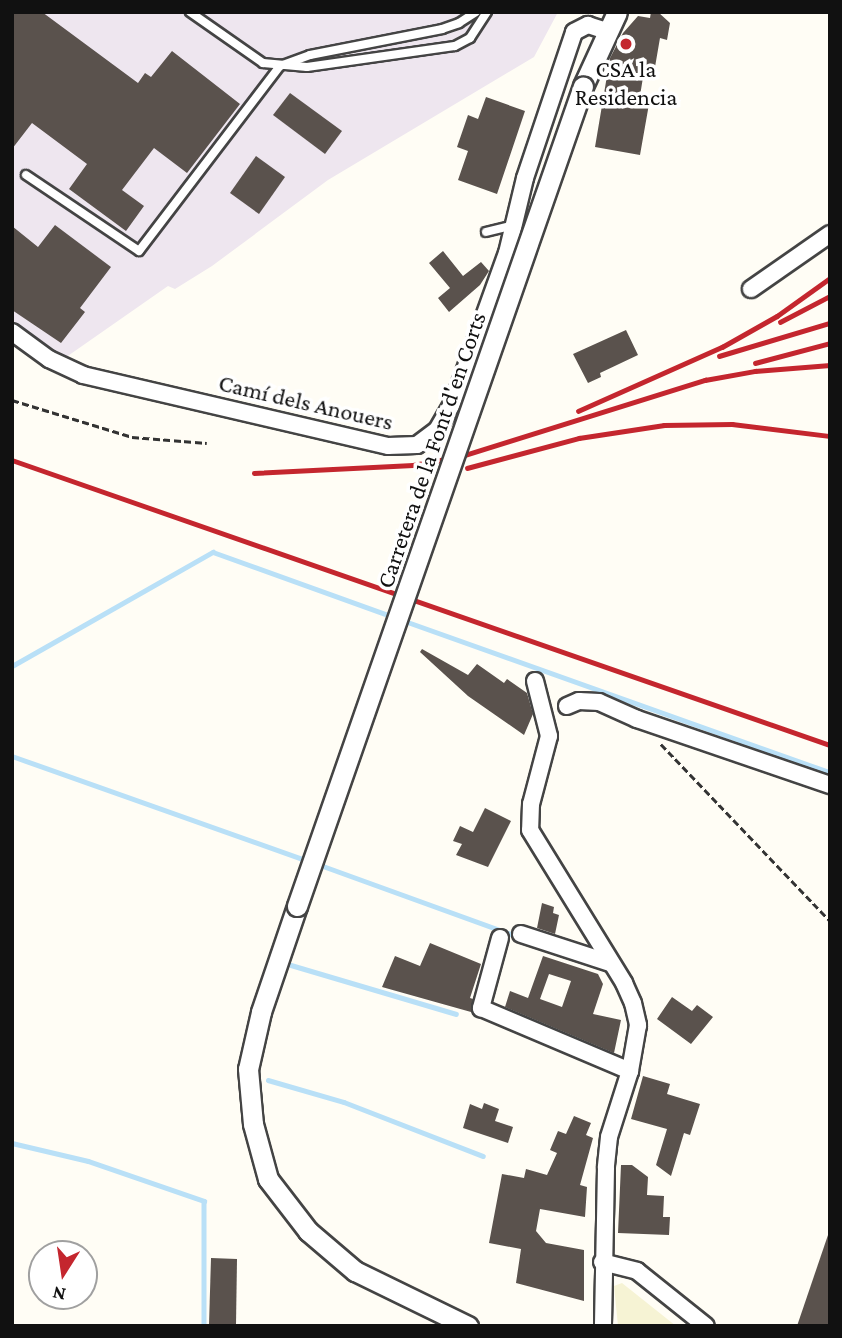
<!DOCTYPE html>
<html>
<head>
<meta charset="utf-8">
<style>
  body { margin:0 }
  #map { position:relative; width:842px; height:1338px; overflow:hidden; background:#fffdf5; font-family:"Crimson Pro",serif }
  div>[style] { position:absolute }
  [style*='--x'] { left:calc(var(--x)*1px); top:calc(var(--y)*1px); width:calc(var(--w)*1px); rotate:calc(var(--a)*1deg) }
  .industrial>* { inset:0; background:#eee6ef }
  .farmland>* { inset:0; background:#f6f3d4 }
  .stream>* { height:4.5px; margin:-2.25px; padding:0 2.25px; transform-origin:2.25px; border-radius:2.25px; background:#b9e0f7 }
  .building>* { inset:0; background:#5a524d }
  .path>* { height:2.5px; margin-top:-1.25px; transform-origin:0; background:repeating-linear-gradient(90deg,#333 0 7px,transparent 0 10.5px) }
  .roads { filter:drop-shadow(2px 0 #444) drop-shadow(-2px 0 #444) drop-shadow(0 2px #444) drop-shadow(0 -2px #444) }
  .service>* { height:8px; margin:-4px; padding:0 4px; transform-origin:4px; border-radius:4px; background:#fff }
  .minor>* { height:16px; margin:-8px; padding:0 8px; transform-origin:8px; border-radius:8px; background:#fff }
  .tertiary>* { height:19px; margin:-9.5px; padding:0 9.5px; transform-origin:9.5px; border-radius:9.5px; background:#fff }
  .rail>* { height:4.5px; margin:-2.25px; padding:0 2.25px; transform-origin:2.25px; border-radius:2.25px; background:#c4262e }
  .bridges { filter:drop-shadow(2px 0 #444) drop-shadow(-2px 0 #444) drop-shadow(0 2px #444) drop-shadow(0 -2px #444) }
  .tertiary-bridge>* { height:19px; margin:-9.5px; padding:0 9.5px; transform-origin:9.5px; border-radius:9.5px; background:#fff }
  .dots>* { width:19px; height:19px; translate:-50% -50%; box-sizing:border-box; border:4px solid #fff; border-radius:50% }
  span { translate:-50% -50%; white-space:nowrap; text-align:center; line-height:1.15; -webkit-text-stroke:7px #fff; paint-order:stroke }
  .poi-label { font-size:24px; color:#111 }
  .street-label { font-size:24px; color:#111 }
  .frame { position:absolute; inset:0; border:14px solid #111; pointer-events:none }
  .north { position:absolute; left:28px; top:1240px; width:70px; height:70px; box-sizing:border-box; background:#fff; border:2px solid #a0a0a0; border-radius:50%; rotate:192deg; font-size:19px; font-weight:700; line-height:28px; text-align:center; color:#111 }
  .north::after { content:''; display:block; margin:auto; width:24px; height:32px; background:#c4262e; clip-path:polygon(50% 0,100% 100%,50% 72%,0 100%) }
</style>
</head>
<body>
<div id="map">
  <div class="industrial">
    <i style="clip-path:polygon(12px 12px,558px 12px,534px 57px,328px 180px,212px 266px,175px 289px,168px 286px,62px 360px,12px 322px)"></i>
  </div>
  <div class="farmland">
    <i style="clip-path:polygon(622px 1283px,676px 1326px,618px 1326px,614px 1286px)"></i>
  </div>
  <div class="stream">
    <i style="--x:402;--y:620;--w:454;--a:19.6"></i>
    <i style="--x:12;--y:666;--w:231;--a:-29.6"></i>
    <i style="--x:213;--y:552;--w:192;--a:19.8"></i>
    <i style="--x:12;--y:756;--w:309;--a:19.5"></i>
    <i style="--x:323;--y:866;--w:205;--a:19.9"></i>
    <i style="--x:291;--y:965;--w:172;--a:16.5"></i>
    <i style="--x:268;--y:1080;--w:79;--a:16.1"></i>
    <i style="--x:344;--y:1102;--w:149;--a:21.2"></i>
    <i style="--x:12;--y:1143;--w:78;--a:13.3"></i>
    <i style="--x:88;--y:1161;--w:123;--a:19"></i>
    <i style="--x:204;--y:1201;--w:125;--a:90"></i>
  </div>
  <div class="building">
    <i style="clip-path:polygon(12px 12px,42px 12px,138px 83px,145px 73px,151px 77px,172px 51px,240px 104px,187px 173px,154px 148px,122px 190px,144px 206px,126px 231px,69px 189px,87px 164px,32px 123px,12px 149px)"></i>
    <i style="clip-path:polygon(651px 12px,658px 12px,670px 23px,667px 40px,660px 38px,655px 67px,645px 65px,639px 102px,649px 104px,640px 155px,595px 147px,610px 58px,623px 33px,638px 16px,650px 18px)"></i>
    <i style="clip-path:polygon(290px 93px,342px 131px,325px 154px,273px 115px)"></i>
    <i style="clip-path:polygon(486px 97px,525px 111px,497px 194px,458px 180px,468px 151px,457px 147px,468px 115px,478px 119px)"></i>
    <i style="clip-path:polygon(256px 156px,285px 177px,259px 214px,230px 193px)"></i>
    <i style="clip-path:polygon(55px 225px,111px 267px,80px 308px,85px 312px,61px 343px,12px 310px,12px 226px,38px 247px)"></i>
    <i style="clip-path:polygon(443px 251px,463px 276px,481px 262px,489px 271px,480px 285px,449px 312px,438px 298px,450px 288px,429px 263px)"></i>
    <i style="clip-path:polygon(626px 330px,638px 355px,600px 373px,601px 377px,588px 383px,573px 354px)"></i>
    <i style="clip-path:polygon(422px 649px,468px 675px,477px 664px,504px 683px,507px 679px,527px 693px,533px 714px,524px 735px,468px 696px,420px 652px)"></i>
    <i style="clip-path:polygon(485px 808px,511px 821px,488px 867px,456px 855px,462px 844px,453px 841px,460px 826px,473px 832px)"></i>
    <i style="clip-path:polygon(542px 903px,554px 907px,553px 913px,559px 915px,555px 934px,537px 928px)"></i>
    <i style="clip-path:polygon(430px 943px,481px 964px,470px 998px,473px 999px,471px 1012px,382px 987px,395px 956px,420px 966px)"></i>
    <i style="clip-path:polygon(evenodd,543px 956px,598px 974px,603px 984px,593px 1014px,621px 1020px,614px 1053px,505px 1007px,510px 991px,528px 998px,543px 956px,549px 974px,571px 981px,562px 1007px,540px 999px,549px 974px)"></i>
    <i style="clip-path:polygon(672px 997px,692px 1011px,697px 1005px,713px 1017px,691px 1044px,657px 1019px)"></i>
    <i style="clip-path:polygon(643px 1076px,670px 1084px,667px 1094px,700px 1104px,690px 1135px,684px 1133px,671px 1176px,656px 1165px,667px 1129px,631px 1119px)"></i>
    <i style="clip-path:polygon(484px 1103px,499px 1109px,495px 1121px,513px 1127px,508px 1143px,463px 1128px,470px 1104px,482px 1109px)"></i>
    <i style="clip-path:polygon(574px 1116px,591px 1123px,586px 1135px,593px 1138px,580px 1185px,587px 1187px,585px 1217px,540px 1209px,536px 1231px,546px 1243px,584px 1250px,584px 1301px,516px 1283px,521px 1249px,489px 1243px,502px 1174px,524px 1178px,526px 1169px,547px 1175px,557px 1153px,550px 1150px,558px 1131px,566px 1134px)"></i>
    <i style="clip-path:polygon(621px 1165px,632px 1165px,648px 1177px,647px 1195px,664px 1196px,663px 1217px,670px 1217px,669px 1235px,618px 1233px)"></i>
    <i style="clip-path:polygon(828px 1235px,830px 1326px,797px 1326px)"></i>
    <i style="clip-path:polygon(211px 1258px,237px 1259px,236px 1325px,209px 1325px)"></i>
  </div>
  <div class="path">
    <i style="--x:12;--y:400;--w:126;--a:17.1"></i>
    <i style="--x:132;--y:437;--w:75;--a:4.6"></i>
    <i style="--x:661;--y:744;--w:245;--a:46.3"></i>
  </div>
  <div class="roads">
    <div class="service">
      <i style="--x:190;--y:12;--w:89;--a:34.9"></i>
      <i style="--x:263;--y:63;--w:44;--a:5.2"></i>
      <i style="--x:307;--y:67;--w:149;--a:-8.1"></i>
      <i style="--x:455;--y:46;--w:17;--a:-28"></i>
      <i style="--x:470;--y:38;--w:31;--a:-57"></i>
      <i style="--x:26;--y:175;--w:136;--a:33.9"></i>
      <i style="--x:139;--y:251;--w:233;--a:-52.7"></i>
      <i style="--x:280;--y:66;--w:32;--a:-20"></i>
      <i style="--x:310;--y:55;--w:135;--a:-11.1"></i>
      <i style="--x:442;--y:29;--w:18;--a:-19"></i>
      <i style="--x:459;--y:23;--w:20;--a:-33"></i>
      <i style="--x:486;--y:232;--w:29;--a:-14"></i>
    </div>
    <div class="minor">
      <i style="--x:751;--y:289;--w:96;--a:-34.8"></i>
      <i style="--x:12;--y:332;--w:46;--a:36.1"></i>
      <i style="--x:49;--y:359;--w:38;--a:25"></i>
      <i style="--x:83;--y:375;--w:313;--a:13.1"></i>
      <i style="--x:388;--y:446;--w:29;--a:-2"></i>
      <i style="--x:417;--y:445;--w:25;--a:-37"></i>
      <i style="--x:437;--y:430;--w:34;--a:-60"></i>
      <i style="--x:454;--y:400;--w:156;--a:-70.2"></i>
      <i style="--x:507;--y:253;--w:77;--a:-76.5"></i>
      <i style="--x:525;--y:178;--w:154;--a:-71.4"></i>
      <i style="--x:574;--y:32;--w:16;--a:-27"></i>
      <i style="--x:588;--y:25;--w:19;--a:18"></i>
      <i style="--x:535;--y:681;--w:57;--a:75.7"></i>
      <i style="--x:549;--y:736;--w:70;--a:104.8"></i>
      <i style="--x:531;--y:804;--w:26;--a:92"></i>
      <i style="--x:530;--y:830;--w:180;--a:58.4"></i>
      <i style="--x:624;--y:983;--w:22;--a:66"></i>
      <i style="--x:633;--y:1003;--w:23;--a:77"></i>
      <i style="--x:638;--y:1025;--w:47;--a:99.9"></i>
      <i style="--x:630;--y:1071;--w:69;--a:107.7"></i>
      <i style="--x:609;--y:1137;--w:31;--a:96"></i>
      <i style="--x:606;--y:1168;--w:158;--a:91.1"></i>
      <i style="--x:567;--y:706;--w:13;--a:-23"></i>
      <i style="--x:579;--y:701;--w:20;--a:3"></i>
      <i style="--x:599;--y:702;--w:42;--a:24.1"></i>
      <i style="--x:637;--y:719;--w:204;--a:18.9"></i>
      <i style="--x:521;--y:934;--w:94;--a:18"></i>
      <i style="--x:500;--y:938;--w:73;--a:105.2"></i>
      <i style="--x:481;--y:1008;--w:162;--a:22.9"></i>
      <i style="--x:602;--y:1262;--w:36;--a:14"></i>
      <i style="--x:637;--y:1271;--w:88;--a:38.6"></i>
    </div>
    <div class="tertiary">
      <i style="--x:583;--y:86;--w:81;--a:-65.3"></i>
      <i style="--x:297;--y:906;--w:112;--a:108.8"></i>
      <i style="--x:261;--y:1012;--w:58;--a:102.8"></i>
      <i style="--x:248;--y:1069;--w:55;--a:84.8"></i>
      <i style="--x:253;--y:1124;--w:57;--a:74.7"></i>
      <i style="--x:268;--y:1179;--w:66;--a:52.4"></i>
      <i style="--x:308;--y:1231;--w:62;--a:40.4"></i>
      <i style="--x:355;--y:1271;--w:126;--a:26"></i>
    </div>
  </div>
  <div class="rail">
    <i style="--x:780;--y:322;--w:56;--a:-27.5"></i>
    <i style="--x:719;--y:356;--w:116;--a:-16.6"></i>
    <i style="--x:755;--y:363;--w:78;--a:-14.9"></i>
    <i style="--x:578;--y:411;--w:158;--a:-24"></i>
    <i style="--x:722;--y:347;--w:63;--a:-29.4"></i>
    <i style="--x:777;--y:316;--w:65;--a:-35.6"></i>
    <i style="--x:12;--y:460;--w:866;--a:19.21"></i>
    <i style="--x:467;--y:468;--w:116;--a:-15"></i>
    <i style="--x:579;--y:438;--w:86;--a:-8.7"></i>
    <i style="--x:664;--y:425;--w:68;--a:-0.8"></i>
    <i style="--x:732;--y:424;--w:99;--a:7"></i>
    <i style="--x:254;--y:473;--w:159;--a:-2.9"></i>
    <i style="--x:413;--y:465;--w:50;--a:-10.4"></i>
    <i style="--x:462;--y:456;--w:255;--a:-17.4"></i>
    <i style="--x:705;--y:380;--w:51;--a:-10.2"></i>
    <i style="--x:755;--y:371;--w:75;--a:-4.6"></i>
  </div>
  <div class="bridges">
    <div class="tertiary-bridge">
      <i style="--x:297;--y:906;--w:868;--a:-70.77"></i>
    </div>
  </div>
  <div class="dots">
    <i style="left:626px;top:44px;background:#c4262e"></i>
  </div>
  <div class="poi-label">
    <span style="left:626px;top:83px">CSA la<br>Residencia</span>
  </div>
  <div class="street-label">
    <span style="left:306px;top:402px;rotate:13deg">Camí dels Anouers</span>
    <span style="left:431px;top:450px;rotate:-71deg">Carretera de la Font d'en Corts</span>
  </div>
  <div class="frame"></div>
  <div class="north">N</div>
</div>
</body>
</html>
